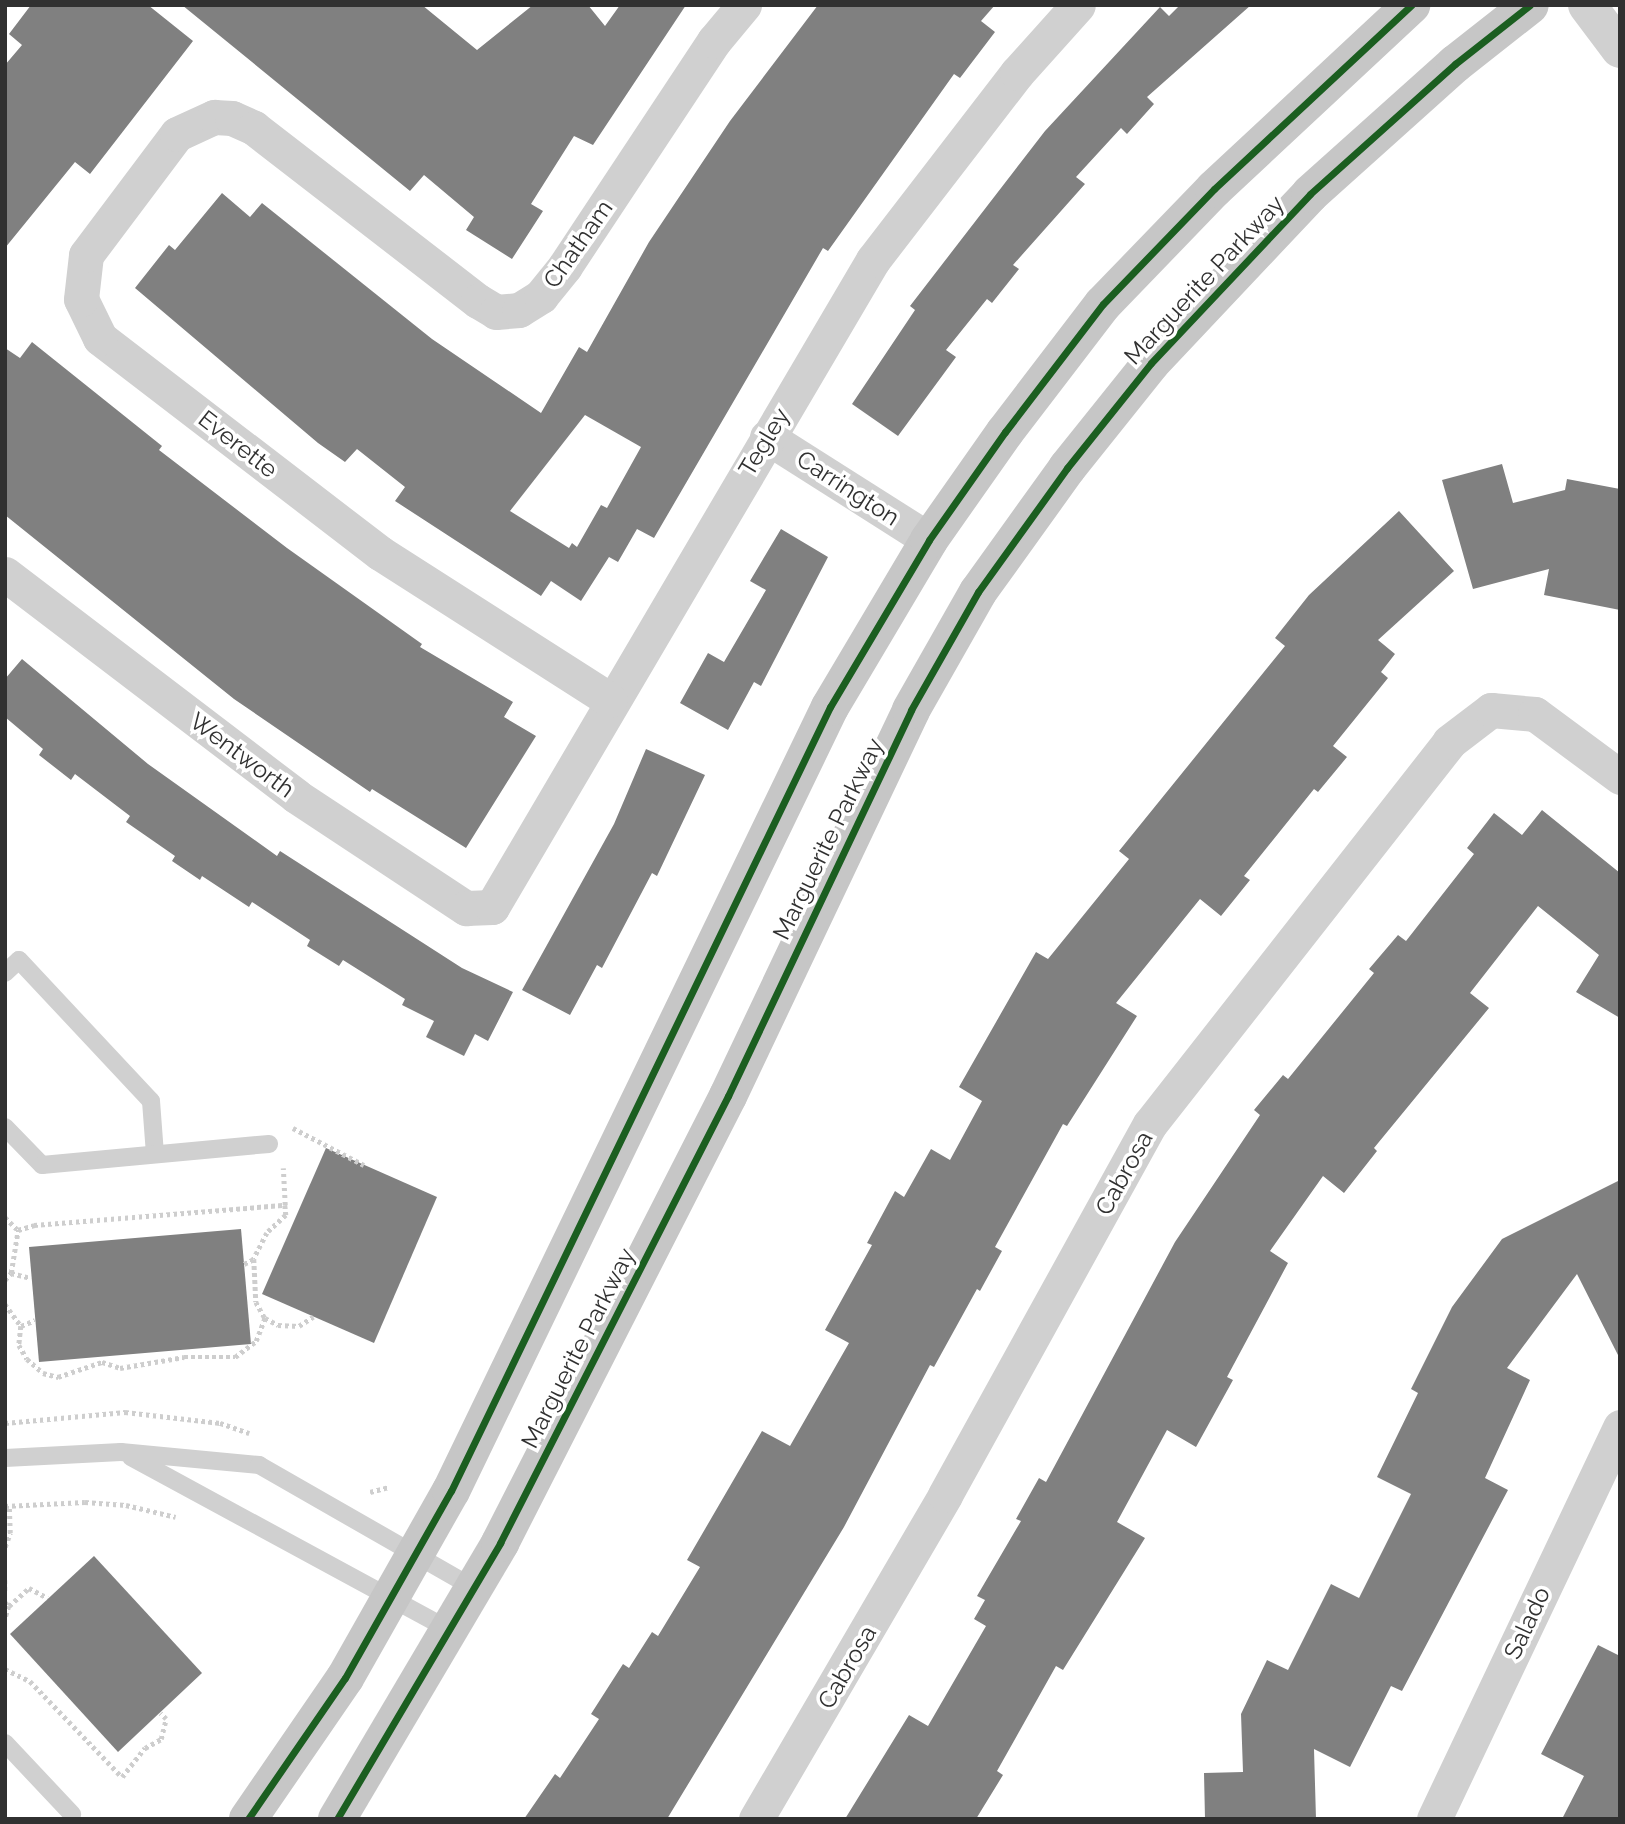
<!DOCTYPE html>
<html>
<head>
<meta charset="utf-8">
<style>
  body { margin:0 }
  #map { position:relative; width:1625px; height:1824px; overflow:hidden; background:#fff; font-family:Raleway,sans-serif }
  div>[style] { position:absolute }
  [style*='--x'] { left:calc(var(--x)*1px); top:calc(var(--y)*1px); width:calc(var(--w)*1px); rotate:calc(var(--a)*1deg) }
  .building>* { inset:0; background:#808080 }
  .path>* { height:4.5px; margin-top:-2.25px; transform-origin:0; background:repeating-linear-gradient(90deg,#cecece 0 3.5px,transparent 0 7px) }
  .service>* { height:18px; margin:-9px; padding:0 9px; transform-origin:9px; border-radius:9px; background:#d0d0d0 }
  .minor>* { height:35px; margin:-17.5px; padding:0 17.5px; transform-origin:17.5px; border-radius:17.5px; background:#d0d0d0 }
  .tertiary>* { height:38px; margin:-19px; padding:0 19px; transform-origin:19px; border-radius:19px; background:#d0d0d0 }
  .primary>* { height:38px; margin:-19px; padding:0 19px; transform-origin:19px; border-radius:19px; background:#c6c6c6 }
  .cycleway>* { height:7px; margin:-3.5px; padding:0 3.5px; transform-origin:3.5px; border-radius:3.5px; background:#1b5e20 }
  span { translate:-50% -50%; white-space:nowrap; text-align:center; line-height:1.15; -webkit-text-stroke:7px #fff; paint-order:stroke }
  .street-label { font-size:24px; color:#313131 }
  .frame { position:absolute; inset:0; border:7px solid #313131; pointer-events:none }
</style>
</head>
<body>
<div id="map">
  <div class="building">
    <i style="clip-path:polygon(31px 5px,148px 5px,193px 41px,90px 174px,75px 162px,5px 248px,5px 65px,22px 45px,9px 34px)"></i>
    <i style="clip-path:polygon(182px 5px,422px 5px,477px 50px,533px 5px,588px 5px,605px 26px,620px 5px,686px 5px,593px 145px,574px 136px,531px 204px,543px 211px,512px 259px,466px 230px,474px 217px,424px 175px,410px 191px)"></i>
    <i style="clip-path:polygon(evenodd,818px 5px,995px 5px,981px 21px,995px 32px,960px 78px,954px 74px,828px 251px,823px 248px,654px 538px,637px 529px,618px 562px,609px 557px,581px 601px,551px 581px,541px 596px,395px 501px,405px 487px,357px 449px,345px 462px,318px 443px,135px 288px,169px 245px,175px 250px,222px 193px,250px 217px,262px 203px,432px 339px,541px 413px,579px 347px,587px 352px,649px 242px,730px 121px,818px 5px,585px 415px,641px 447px,607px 508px,601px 505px,577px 547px,572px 543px,569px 548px,510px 511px,585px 415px)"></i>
    <i style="clip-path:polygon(1180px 5px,1251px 5px,1147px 97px,1154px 104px,1127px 134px,1121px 128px,1076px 177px,1085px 184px,1013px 265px,1019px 269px,992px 303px,987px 299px,946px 350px,956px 357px,898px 436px,852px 404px,915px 310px,910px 306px,1045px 131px,1160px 7px,1169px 16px)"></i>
    <i style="clip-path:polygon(32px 342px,162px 446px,159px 450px,287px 548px,422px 644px,420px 647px,513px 702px,504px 717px,536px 736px,466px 848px,372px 789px,370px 792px,234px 699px,5px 515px,5px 348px,20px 358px)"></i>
    <i style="clip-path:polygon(1502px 464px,1513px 503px,1565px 490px,1567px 479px,1620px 489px,1620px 610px,1544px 595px,1549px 569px,1473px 589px,1442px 480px)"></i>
    <i style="clip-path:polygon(1399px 511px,1454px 571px,1378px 640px,1395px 654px,1381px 672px,1388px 678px,1333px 746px,1347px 757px,1318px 792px,1314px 789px,1244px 876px,1250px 880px,1221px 916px,1200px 899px,1116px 1003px,1137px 1016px,1067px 1126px,1063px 1124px,995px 1247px,1002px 1251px,980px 1291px,977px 1289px,934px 1367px,930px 1365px,844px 1527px,667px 1819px,524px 1819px,555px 1774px,560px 1778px,599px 1719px,591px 1714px,623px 1664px,629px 1668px,652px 1632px,658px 1636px,700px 1567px,687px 1560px,762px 1431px,790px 1446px,849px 1343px,825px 1330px,872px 1245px,867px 1243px,895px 1191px,904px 1197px,931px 1149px,950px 1160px,982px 1101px,959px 1087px,1036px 952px,1048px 959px,1129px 859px,1119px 851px,1285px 646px,1275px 638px,1309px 595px)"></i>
    <i style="clip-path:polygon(781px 529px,828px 557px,761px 686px,754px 682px,728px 730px,680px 703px,708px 653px,724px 662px,766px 590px,750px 581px)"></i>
    <i style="clip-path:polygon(22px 659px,148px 764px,277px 856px,280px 851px,462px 968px,513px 992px,488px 1041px,475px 1034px,464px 1056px,426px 1037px,434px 1021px,402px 1005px,405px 999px,343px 960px,339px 966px,307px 946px,310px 940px,252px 902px,249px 907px,202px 876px,200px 880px,172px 861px,175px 856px,126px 822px,130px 816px,75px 774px,71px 780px,39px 755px,43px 749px,5px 717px,5px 679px)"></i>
    <i style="clip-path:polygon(646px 749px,705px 775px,657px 876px,652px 873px,602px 968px,597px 965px,570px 1015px,522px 990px,614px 824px)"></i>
    <i style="clip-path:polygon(1542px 810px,1620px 873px,1620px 1018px,1576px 992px,1599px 955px,1538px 906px,1470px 993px,1489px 1008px,1374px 1148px,1377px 1151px,1344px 1193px,1323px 1176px,1270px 1251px,1288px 1263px,1227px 1377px,1233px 1380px,1196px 1447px,1167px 1430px,1117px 1522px,1145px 1538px,1063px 1670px,1056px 1666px,997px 1771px,1003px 1775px,976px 1819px,845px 1819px,909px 1715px,928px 1726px,986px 1626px,974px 1619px,985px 1600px,977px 1596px,1021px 1521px,1016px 1519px,1039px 1478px,1046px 1482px,1175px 1242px,1260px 1115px,1254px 1110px,1283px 1075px,1288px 1079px,1374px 973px,1369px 969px,1398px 935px,1406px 941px,1474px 854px,1467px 848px,1494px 813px,1522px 835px)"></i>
    <i style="clip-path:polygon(326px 1148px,437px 1197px,374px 1343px,262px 1294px)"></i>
    <i style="clip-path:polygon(1620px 1180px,1620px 1359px,1577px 1274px,1507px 1368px,1530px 1380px,1485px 1478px,1508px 1490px,1402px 1691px,1391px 1686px,1350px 1767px,1314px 1749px,1316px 1819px,1205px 1819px,1204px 1773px,1243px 1772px,1241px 1714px,1267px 1660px,1288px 1670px,1331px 1584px,1359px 1598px,1411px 1494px,1377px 1477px,1418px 1393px,1411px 1389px,1452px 1307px,1502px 1239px)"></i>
    <i style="clip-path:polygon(241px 1229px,251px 1344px,39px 1362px,29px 1247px)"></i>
    <i style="clip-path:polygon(94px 1556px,202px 1673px,118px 1752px,10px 1634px)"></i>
    <i style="clip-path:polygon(1598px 1645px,1620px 1656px,1620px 1819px,1562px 1819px,1584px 1776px,1541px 1754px)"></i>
  </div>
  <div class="path">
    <i style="--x:293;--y:1128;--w:80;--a:27.5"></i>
    <i style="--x:285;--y:1205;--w:10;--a:84"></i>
    <i style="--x:286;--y:1215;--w:26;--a:137"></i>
    <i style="--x:267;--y:1233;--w:29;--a:117"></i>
    <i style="--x:254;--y:1259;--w:43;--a:87.3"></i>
    <i style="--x:256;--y:1302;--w:18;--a:61"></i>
    <i style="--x:265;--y:1318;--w:15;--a:28"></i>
    <i style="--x:278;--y:1325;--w:21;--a:3"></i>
    <i style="--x:299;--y:1326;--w:17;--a:-33"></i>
    <i style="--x:5;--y:1217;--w:18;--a:45"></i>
    <i style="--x:18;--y:1230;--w:17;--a:-17"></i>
    <i style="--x:34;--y:1225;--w:252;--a:-4.6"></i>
    <i style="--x:285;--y:1205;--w:37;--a:-93"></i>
    <i style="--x:244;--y:1264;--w:11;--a:-27"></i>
    <i style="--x:11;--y:1273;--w:21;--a:14"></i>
    <i style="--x:5;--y:1280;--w:9;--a:-49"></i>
    <i style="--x:11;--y:1273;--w:44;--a:-80.8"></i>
    <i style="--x:5;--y:1304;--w:27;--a:54"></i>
    <i style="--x:21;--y:1326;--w:19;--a:96"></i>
    <i style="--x:19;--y:1345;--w:16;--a:60"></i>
    <i style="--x:27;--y:1359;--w:21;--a:41"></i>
    <i style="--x:43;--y:1373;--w:16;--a:15"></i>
    <i style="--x:58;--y:1377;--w:46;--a:-18.8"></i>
    <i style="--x:102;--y:1362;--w:19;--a:18"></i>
    <i style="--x:120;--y:1368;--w:65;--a:-9.8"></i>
    <i style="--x:184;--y:1357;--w:51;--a:0"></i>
    <i style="--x:235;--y:1357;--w:26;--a:-37"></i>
    <i style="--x:256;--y:1341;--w:25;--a:-69"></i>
    <i style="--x:21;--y:1326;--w:15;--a:-23"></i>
    <i style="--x:5;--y:1423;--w:121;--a:-5.2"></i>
    <i style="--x:125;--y:1412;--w:96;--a:6.6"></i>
    <i style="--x:220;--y:1423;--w:31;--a:19"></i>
    <i style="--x:370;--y:1492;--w:20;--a:-15"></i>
    <i style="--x:5;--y:1506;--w:80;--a:-2.9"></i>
    <i style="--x:85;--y:1502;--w:41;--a:4.2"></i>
    <i style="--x:126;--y:1505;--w:51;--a:13.5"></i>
    <i style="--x:5;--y:1547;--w:15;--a:-70"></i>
    <i style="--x:10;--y:1533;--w:27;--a:-92"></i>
    <i style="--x:5;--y:1580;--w:12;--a:90"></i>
    <i style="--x:5;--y:1602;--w:6;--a:45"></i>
    <i style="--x:9;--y:1606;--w:14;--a:107"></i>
    <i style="--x:9;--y:1606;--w:27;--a:-42"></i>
    <i style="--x:29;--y:1588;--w:21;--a:28"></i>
    <i style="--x:5;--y:1669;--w:28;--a:26"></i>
    <i style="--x:30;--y:1681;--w:133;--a:46.2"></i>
    <i style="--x:122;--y:1777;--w:37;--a:-52"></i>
    <i style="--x:145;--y:1748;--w:18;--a:-29"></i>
    <i style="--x:161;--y:1739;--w:21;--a:-76"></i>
    <i style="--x:166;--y:1719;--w:8;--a:-135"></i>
  </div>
  <div class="service">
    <i style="--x:5;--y:973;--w:19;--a:-43"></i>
    <i style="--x:19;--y:960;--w:193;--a:46.9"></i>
    <i style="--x:151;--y:1101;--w:53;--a:85.7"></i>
    <i style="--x:5;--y:1127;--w:53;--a:45.8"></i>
    <i style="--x:42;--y:1165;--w:228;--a:-5.3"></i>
    <i style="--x:131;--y:1457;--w:363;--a:28.5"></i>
    <i style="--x:5;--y:1458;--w:116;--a:-3"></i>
    <i style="--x:121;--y:1452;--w:139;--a:5.4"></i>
    <i style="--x:259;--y:1465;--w:248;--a:29.8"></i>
    <i style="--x:5;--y:1743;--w:98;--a:46.7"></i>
  </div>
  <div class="minor">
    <i style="--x:767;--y:437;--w:192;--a:32.4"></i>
    <i style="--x:5;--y:574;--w:366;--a:37.3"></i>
    <i style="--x:296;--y:796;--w:204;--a:33.4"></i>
    <i style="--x:466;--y:908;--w:26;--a:-2"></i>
    <i style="--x:492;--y:907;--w:751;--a:-59.51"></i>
    <i style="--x:873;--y:260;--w:236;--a:-52.4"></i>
    <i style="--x:1017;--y:73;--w:91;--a:-48.1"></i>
    <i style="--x:610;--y:700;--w:273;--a:-147.4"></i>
    <i style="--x:380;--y:553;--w:353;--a:-142.5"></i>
    <i style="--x:100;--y:338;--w:43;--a:-116"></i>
    <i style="--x:81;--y:299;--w:44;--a:-83.5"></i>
    <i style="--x:86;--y:255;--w:151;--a:-53.1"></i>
    <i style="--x:177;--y:134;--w:41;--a:-24.7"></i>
    <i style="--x:214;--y:117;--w:18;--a:3"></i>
    <i style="--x:232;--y:118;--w:24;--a:24"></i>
    <i style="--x:254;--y:128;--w:283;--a:37.7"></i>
    <i style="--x:478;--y:301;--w:21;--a:31"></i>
    <i style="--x:496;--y:312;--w:23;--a:-5"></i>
    <i style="--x:519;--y:310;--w:26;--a:-32"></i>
    <i style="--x:541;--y:296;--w:38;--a:-51"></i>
    <i style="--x:565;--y:266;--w:270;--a:-56.5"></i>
    <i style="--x:714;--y:41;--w:47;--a:-50.2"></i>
    <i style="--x:756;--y:1819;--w:375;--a:-59.7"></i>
    <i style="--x:945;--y:1495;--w:424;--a:-61.1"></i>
    <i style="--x:1150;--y:1124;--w:485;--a:-51.9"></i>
    <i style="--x:1449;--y:742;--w:53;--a:-37.3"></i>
    <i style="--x:1491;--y:710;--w:44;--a:5.2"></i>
    <i style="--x:1535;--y:714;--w:106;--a:36.5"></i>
    <i style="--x:1434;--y:1819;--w:434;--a:-64.6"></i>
  </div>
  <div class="tertiary">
    <i style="--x:1587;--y:5;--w:55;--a:53.1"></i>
  </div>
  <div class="primary">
    <i style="--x:248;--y:1819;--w:171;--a:-55.5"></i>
    <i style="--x:345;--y:1678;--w:215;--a:-60.5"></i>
    <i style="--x:451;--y:1491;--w:871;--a:-64.2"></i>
    <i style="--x:830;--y:707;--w:194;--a:-59.3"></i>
    <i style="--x:929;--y:540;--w:132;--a:-54.9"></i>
    <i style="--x:1005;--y:432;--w:161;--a:-52.6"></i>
    <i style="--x:1103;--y:304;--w:160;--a:-46"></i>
    <i style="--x:1214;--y:189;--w:270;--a:-43"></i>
    <i style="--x:337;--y:1819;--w:321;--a:-59.4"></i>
    <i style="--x:500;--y:1543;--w:502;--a:-62.98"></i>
    <i style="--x:728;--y:1096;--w:427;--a:-64.6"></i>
    <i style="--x:911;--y:710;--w:136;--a:-60.4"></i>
    <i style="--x:978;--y:592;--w:153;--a:-54.3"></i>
    <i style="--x:1067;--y:468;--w:134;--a:-51.3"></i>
    <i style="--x:1151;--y:363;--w:232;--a:-46.7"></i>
    <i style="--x:1310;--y:194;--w:195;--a:-41.9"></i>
    <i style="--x:1455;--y:64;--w:95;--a:-38.2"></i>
  </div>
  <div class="cycleway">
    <i style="--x:248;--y:1819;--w:171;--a:-55.5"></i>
    <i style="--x:345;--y:1678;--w:215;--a:-60.5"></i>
    <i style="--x:451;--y:1491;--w:871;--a:-64.2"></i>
    <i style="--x:830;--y:707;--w:194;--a:-59.3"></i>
    <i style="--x:929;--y:540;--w:132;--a:-54.9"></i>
    <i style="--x:1005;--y:432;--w:161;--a:-52.6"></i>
    <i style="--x:1103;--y:304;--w:160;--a:-46"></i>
    <i style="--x:1214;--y:189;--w:270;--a:-43"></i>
    <i style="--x:337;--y:1819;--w:321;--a:-59.4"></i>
    <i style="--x:500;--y:1543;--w:502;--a:-62.98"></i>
    <i style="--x:728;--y:1096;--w:427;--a:-64.6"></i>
    <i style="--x:911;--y:710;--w:136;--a:-60.4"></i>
    <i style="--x:978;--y:592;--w:153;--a:-54.3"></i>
    <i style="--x:1067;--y:468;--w:134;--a:-51.3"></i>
    <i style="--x:1151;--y:363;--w:232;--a:-46.7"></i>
    <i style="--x:1310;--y:194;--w:195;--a:-41.9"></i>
    <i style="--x:1455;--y:64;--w:95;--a:-38.2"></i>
  </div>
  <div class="street-label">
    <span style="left:578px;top:244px;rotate:-55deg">Chatham</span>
    <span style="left:1204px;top:280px;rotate:-47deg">Marguerite Parkway</span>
    <span style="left:764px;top:442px;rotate:-59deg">Tegley</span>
    <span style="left:238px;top:444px;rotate:38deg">Everette</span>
    <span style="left:848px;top:488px;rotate:33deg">Carrington</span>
    <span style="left:242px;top:755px;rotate:37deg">Wentworth</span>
    <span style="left:828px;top:839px;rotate:-64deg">Marguerite Parkway</span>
    <span style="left:1124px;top:1173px;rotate:-61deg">Cabrosa</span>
    <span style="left:578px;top:1348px;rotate:-63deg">Marguerite Parkway</span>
    <span style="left:1527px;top:1623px;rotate:-65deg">Salado</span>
    <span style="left:847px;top:1667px;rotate:-60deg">Cabrosa</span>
  </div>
  <div class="frame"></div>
</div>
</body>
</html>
